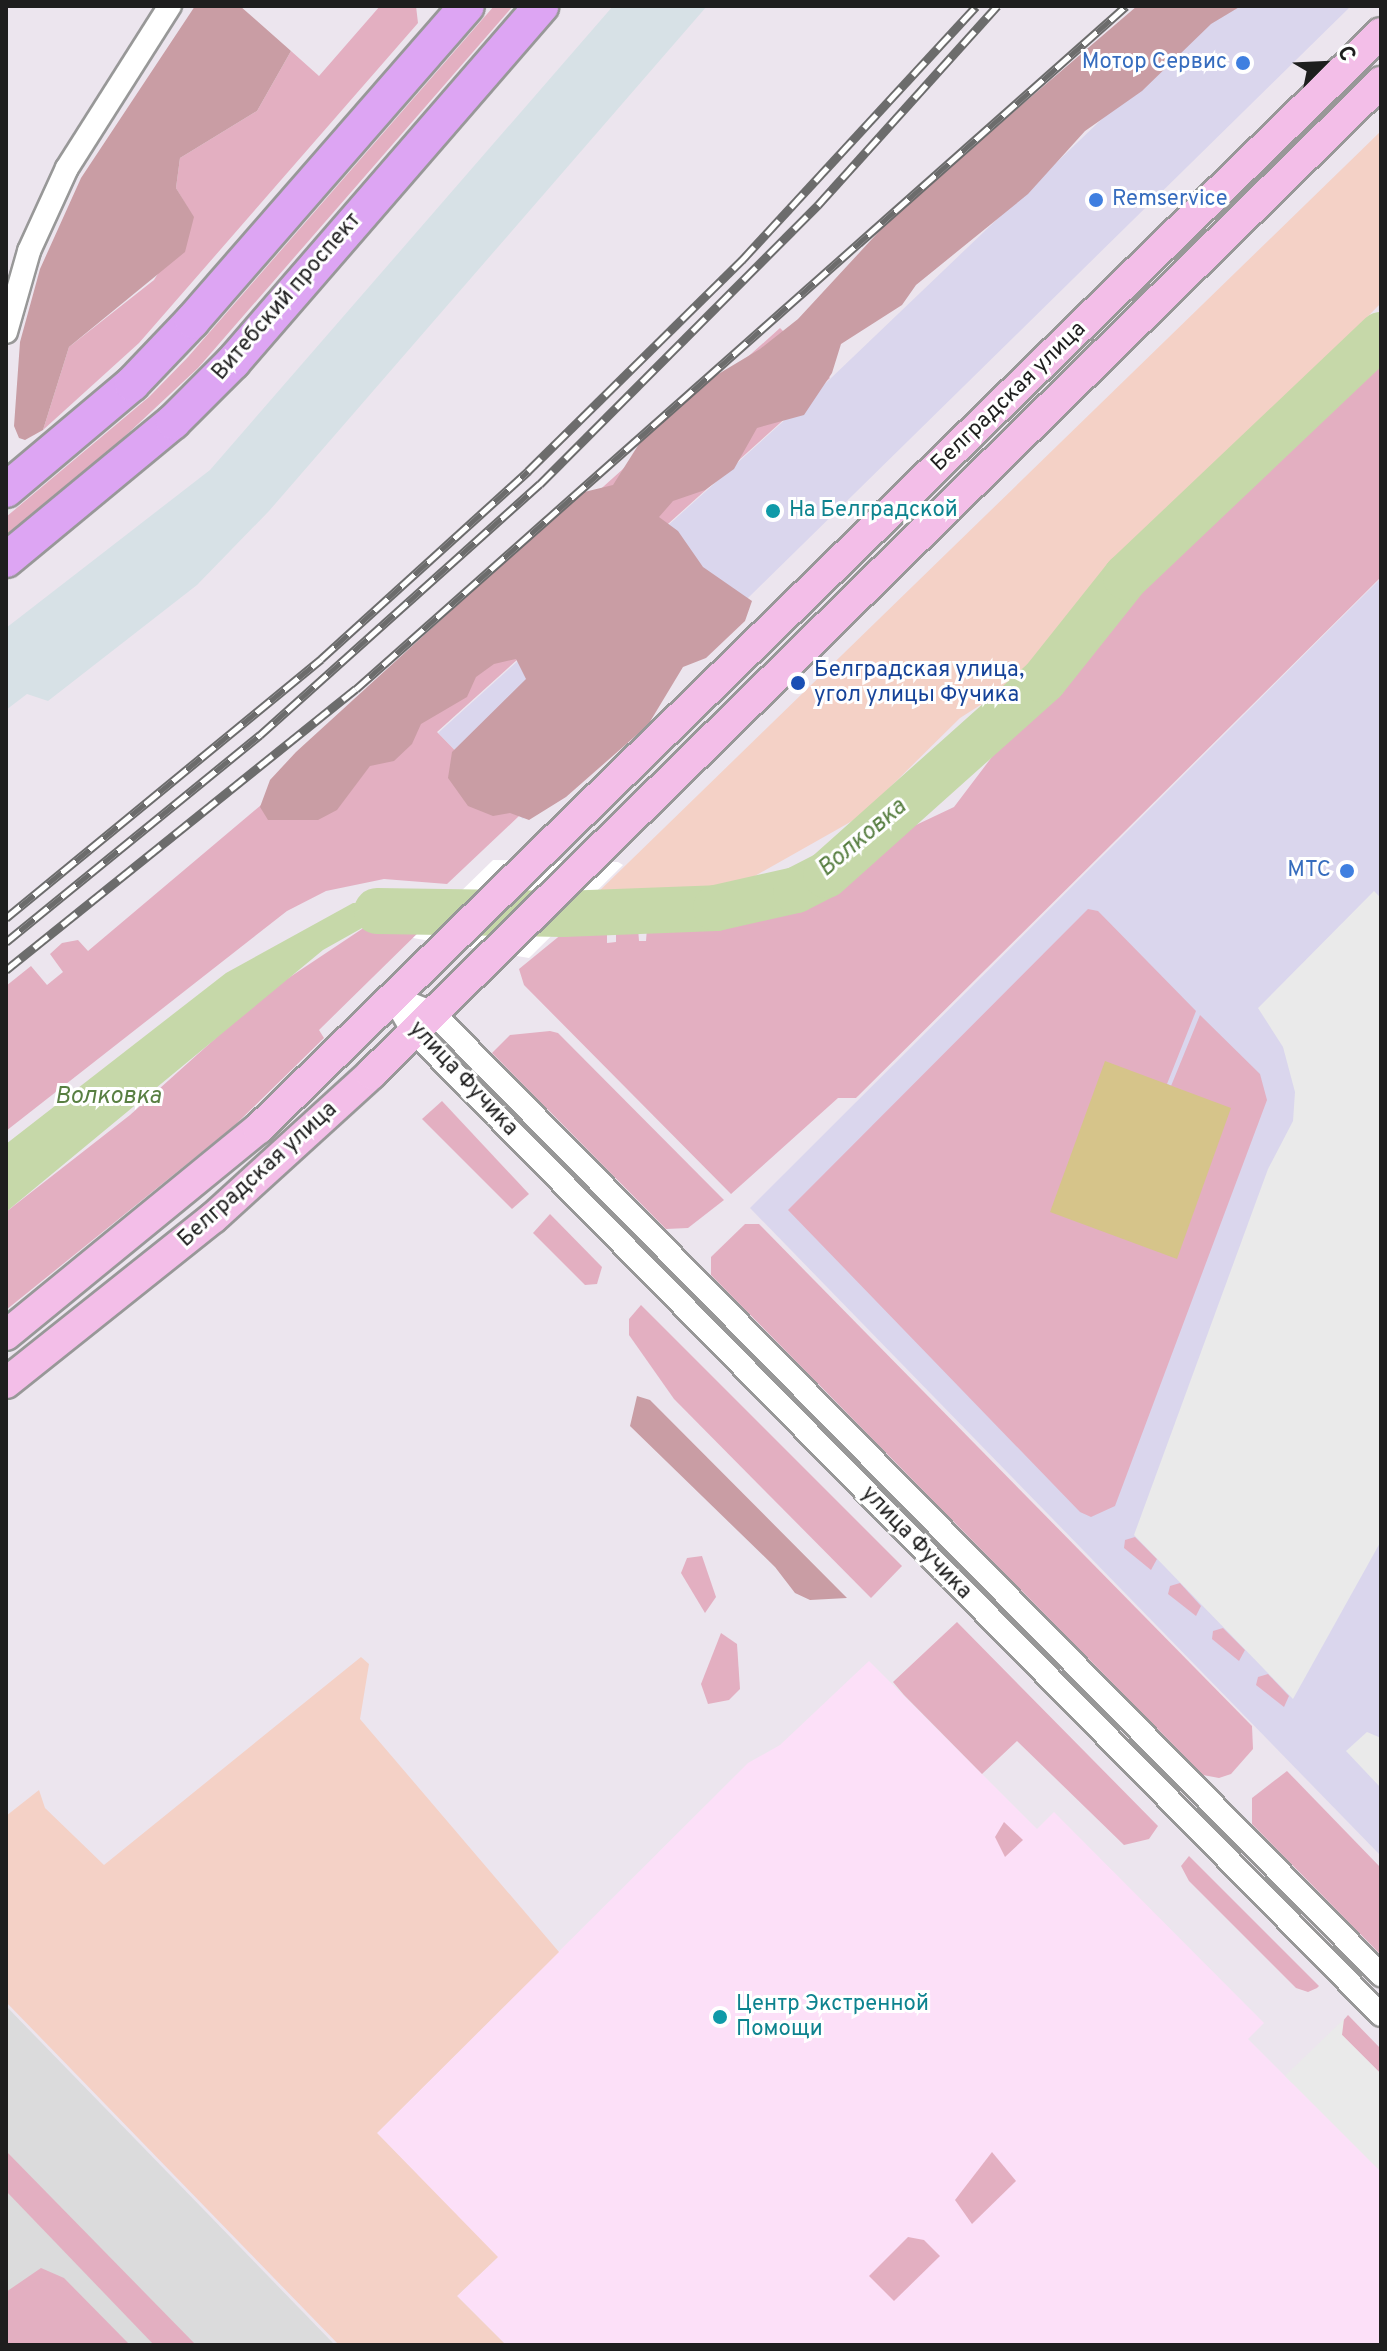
<!DOCTYPE html>
<html>
<head>
<meta charset="utf-8">
<style>
  body { margin:0 }
  #map { position:relative; width:1387px; height:2351px; overflow:hidden; background:#ece5ee; font-family:Overpass,sans-serif }
  div>[style] { position:absolute }
  [style*='--x'] { left:calc(var(--x)*1px); top:calc(var(--y)*1px); width:calc(var(--w)*1px); rotate:calc(var(--a)*1deg) }
  .residential>* { inset:0; background:#dbdbdc }
  .commercial>* { inset:0; background:#dad6ed }
  .industrial>* { inset:0; background:#d7e1e6 }
  .education>* { inset:0; background:#fce0f8 }
  .grass>* { inset:0; background:#e3afc1 }
  .forest>* { inset:0; background:#c99da4 }
  .park>* { inset:0; background:#f4d1c6 }
  .pitch>* { inset:0; background:#d6c48a }
  .parking>* { inset:0; background:#eaeaea }
  .water>* { inset:0; background:#c6d8a9 }
  .pier>* { inset:0; background:#fff }
  .river>* { height:46px; margin:-23px; padding:0 23px; transform-origin:23px; border-radius:23px; background:#c6d8a9 }
  .roads { filter:drop-shadow(2px 0 #989898) drop-shadow(-2px 0 #989898) drop-shadow(0 2px #989898) drop-shadow(0 -2px #989898) }
  .street>* { height:22px; margin:-11px; padding:0 11px; transform-origin:11px; border-radius:11px; background:#fff }
  .secondary>* { height:30px; margin:-15px; padding:0 15px; transform-origin:15px; border-radius:15px; background:#f3bee8 }
  .primary>* { height:34px; margin:-17px; padding:0 17px; transform-origin:17px; border-radius:17px; background:#dda5f3 }
  .rail>* { height:9px; margin-top:-4.5px; transform-origin:0; background:repeating-linear-gradient(90deg,#fff 0 18px,#6c6c6c 0 36px); box-sizing:border-box; border-block:2px solid #6c6c6c }
  .dots>* { width:22px; height:22px; translate:-50% -50%; box-sizing:border-box; border:4px solid #fff; border-radius:50% }
  span { translate:-50% -50%; white-space:nowrap; text-align:center; line-height:1.15; -webkit-text-stroke:6px #fff; paint-order:stroke }
  .shop-label { font-size:22px; color:#366cbe }
  .right { translate:-100% -50%; text-align:right }
  .left { translate:0 -50%; text-align:left }
  .street-label { font-size:22px; color:#1e1e1e }
  .culture-label { font-size:22px; color:#0d838f }
  .transit-label { font-size:22px; color:#164399 }
  .water-label { font-size:24px; color:#587f42; font-style:italic }
  .frame { position:absolute; inset:0; border:8px solid #1e1e1e; pointer-events:none }
  .north { position:absolute; left:1283px; top:24px; width:80px; height:80px; -webkit-text-stroke:6px #fff; paint-order:stroke; rotate:66deg; font-size:22px; font-weight:700; line-height:32px; text-align:center; color:#1e1e1e }
  .north::after { content:''; display:block; margin:auto; width:28px; height:36px; background:#1e1e1e; clip-path:polygon(50% 0,100% 100%,50% 72%,0 100%) }
</style>
</head>
<body>
<div id="map">
  <div class="residential">
    <i style="clip-path:polygon(6px 2006px,335px 2345px,6px 2345px)"></i>
  </div>
  <div class="commercial">
    <i style="clip-path:polygon(1220px 6px,1351px 6px,523px 819px,438px 733px,829px 380px)"></i>
    <i style="clip-path:polygon(1381px 578px,1381px 1856px,750px 1208px)"></i>
  </div>
  <div class="industrial">
    <i style="clip-path:polygon(613px 6px,707px 6px,269px 511px,197px 585px,48px 701px,27px 694px,6px 710px,6px 628px,210px 470px)"></i>
  </div>
  <div class="education">
    <i style="clip-path:polygon(869px 1661px,1037px 1829px,1054px 1812px,1264px 2023px,1248px 2039px,1292px 2083px,1381px 2139px,1381px 2345px,506px 2345px,457px 2296px,497px 2258px,377px 2133px,748px 1763px,780px 1745px)"></i>
  </div>
  <div class="grass">
    <i style="clip-path:polygon(380px 6px,416px 6px,418px 23px,139px 343px,43px 430px,69px 347px,154px 280px,193px 217px,176px 188px,180px 158px,257px 111px,291px 51px,319px 76px)"></i>
    <i style="clip-path:polygon(494px 6px,513px 6px,198px 368px,92px 467px,6px 535px,6px 517px,149px 397px,188px 357px)"></i>
    <i style="clip-path:polygon(780px 328px,830px 378px,437px 732px,519px 816px,447px 884px,384px 879px,326px 891px,287px 911px,6px 1131px,6px 986px,31px 966px,47px 985px,63px 972px,50px 954px,62px 943px,78px 940px,88px 951px,306px 767px,574px 513px)"></i>
    <i style="clip-path:polygon(1381px 359px,1381px 577px,856px 1098px,838px 1098px,731px 1194px,524px 985px,519px 969px,568px 929px,607px 929px,607px 943px,616px 942px,616px 927px,631px 926px,638px 928px,639px 941px,646px 941px,647px 928px,716px 926px,775px 914px,833px 886px,897px 834px,954px 807px,1004px 741px,1110px 633px,1136px 590px,1223px 514px)"></i>
    <i style="clip-path:polygon(1088px 909px,1098px 911px,1196px 1011px,1167px 1084px,1106px 1061px,1231px 1108px,1171px 1086px,1200px 1015px,1260px 1074px,1267px 1100px,1115px 1506px,1091px 1517px,1080px 1512px,788px 1210px)"></i>
    <i style="clip-path:polygon(371px 923px,425px 926px,319px 1030px,324px 1038px,234px 1126px,6px 1310px,6px 1212px,130px 1115px,266px 993px)"></i>
    <i style="clip-path:polygon(550px 1031px,558px 1033px,724px 1200px,688px 1228px,666px 1229px,492px 1053px,510px 1035px)"></i>
    <i style="clip-path:polygon(442px 1101px,529px 1194px,512px 1209px,422px 1119px)"></i>
    <i style="clip-path:polygon(550px 1214px,602px 1267px,597px 1284px,585px 1285px,533px 1233px)"></i>
    <i style="clip-path:polygon(745px 1224px,759px 1224px,1252px 1726px,1253px 1749px,1231px 1774px,1219px 1778px,1203px 1775px,711px 1275px,711px 1257px)"></i>
    <i style="clip-path:polygon(641px 1305px,902px 1566px,871px 1598px,674px 1399px,629px 1335px,629px 1319px)"></i>
    <i style="clip-path:polygon(1135px 1537px,1157px 1559px,1151px 1570px,1124px 1548px,1125px 1540px)"></i>
    <i style="clip-path:polygon(702px 1556px,716px 1597px,705px 1613px,681px 1573px,687px 1558px)"></i>
    <i style="clip-path:polygon(1180px 1583px,1201px 1606px,1196px 1616px,1168px 1594px,1170px 1586px)"></i>
    <i style="clip-path:polygon(957px 1622px,1158px 1826px,1149px 1839px,1124px 1845px,1017px 1741px,982px 1774px,904px 1695px,893px 1682px)"></i>
    <i style="clip-path:polygon(1223px 1628px,1245px 1650px,1239px 1661px,1212px 1639px,1213px 1631px)"></i>
    <i style="clip-path:polygon(721px 1633px,737px 1644px,740px 1689px,729px 1700px,708px 1704px,701px 1684px)"></i>
    <i style="clip-path:polygon(1268px 1674px,1289px 1696px,1284px 1707px,1256px 1685px,1258px 1677px)"></i>
    <i style="clip-path:polygon(1287px 1771px,1381px 1868px,1381px 1955px,1252px 1824px,1252px 1798px)"></i>
    <i style="clip-path:polygon(1004px 1822px,1023px 1840px,1005px 1857px,995px 1837px)"></i>
    <i style="clip-path:polygon(1189px 1856px,1319px 1986px,1317px 1988px,1308px 1992px,1296px 1988px,1189px 1881px,1181px 1866px)"></i>
    <i style="clip-path:polygon(1348px 2015px,1381px 2049px,1381px 2074px,1342px 2035px,1342px 2022px)"></i>
    <i style="clip-path:polygon(6px 2151px,196px 2345px,154px 2345px,6px 2191px)"></i>
    <i style="clip-path:polygon(992px 2152px,1016px 2181px,972px 2224px,955px 2200px)"></i>
    <i style="clip-path:polygon(908px 2237px,924px 2240px,940px 2256px,894px 2301px,869px 2276px)"></i>
    <i style="clip-path:polygon(41px 2268px,64px 2278px,130px 2345px,6px 2345px,6px 2292px)"></i>
  </div>
  <div class="forest">
    <i style="clip-path:polygon(195px 6px,240px 6px,291px 51px,257px 111px,180px 158px,176px 188px,194px 217px,185px 252px,69px 347px,43px 430px,25px 440px,19px 438px,14px 426px,20px 342px,40px 269px,81px 178px)"></i>
    <i style="clip-path:polygon(1137px 6px,1241px 6px,1211px 24px,1142px 91px,1085px 131px,1028px 194px,916px 285px,902px 305px,841px 344px,832px 373px,804px 415px,757px 428px,734px 469px,705px 490px,673px 501px,659px 517px,678px 531px,703px 567px,752px 601px,745px 621px,706px 658px,683px 667px,648px 725px,566px 797px,529px 820px,510px 813px,493px 816px,468px 806px,448px 778px,452px 752px,526px 679px,516px 659px,494px 664px,476px 677px,467px 697px,421px 724px,412px 744px,394px 761px,370px 766px,337px 810px,318px 820px,268px 820px,260px 807px,270px 780px,296px 752px,580px 493px,613px 485px,644px 436px,685px 394px,760px 349px,798px 319px,897px 212px)"></i>
    <i style="clip-path:polygon(637px 1396px,650px 1400px,847px 1598px,810px 1600px,795px 1593px,775px 1567px,630px 1426px)"></i>
  </div>
  <div class="park">
    <i style="clip-path:polygon(1381px 131px,1381px 303px,1152px 537px,1087px 592px,1015px 683px,960px 718px,861px 816px,753px 877px,693px 894px,592px 898px)"></i>
    <i style="clip-path:polygon(361px 1657px,369px 1664px,360px 1719px,559px 1952px,377px 2133px,498px 2257px,457px 2296px,506px 2345px,339px 2345px,6px 2002px,6px 1816px,39px 1790px,45px 1808px,104px 1865px)"></i>
  </div>
  <div class="pitch">
    <i style="clip-path:polygon(1105px 1061px,1231px 1108px,1177px 1259px,1050px 1212px)"></i>
  </div>
  <div class="parking">
    <i style="clip-path:polygon(1374px 891px,1381px 898px,1381px 1541px,1293px 1699px,1134px 1535px,1268px 1169px,1293px 1121px,1295px 1092px,1283px 1047px,1258px 1008px)"></i>
    <i style="clip-path:polygon(1367px 1732px,1381px 1738px,1381px 1788px,1346px 1751px)"></i>
    <i style="clip-path:polygon(1344px 2019px,1342px 2035px,1381px 2074px,1381px 2172px,1285px 2076px)"></i>
  </div>
  <div class="water">
    <i style="clip-path:polygon(446px 899px,425px 926px,371px 923px,323px 950px,6px 1212px,6px 1144px,226px 973px,353px 903px)"></i>
  </div>
  <div class="pier">
    <i style="clip-path:polygon(493px 860px,618px 862px,623px 865px,529px 958px,413px 938px)"></i>
  </div>
  <div class="river">
    <i style="--x:377;--y:911;--w:186;--a:0.9"></i>
    <i style="--x:563;--y:914;--w:153;--a:-2.2"></i>
    <i style="--x:716;--y:908;--w:82;--a:-12.7"></i>
    <i style="--x:796;--y:890;--w:34;--a:-27"></i>
    <i style="--x:826;--y:875;--w:292;--a:-41.8"></i>
    <i style="--x:1044;--y:680;--w:132;--a:-51.5"></i>
    <i style="--x:1126;--y:577;--w:352;--a:-43.5"></i>
  </div>
  <div class="roads">
    <div class="street">
      <i style="--x:6;--y:332;--w:84;--a:-74.1"></i>
      <i style="--x:29;--y:251;--w:91;--a:-65.4"></i>
      <i style="--x:67;--y:168;--w:192;--a:-57.6"></i>
      <i style="--x:393;--y:997;--w:39;--a:60"></i>
      <i style="--x:413;--y:1031;--w:1380;--a:45.47"></i>
      <i style="--x:393;--y:997;--w:43;--a:21.8"></i>
      <i style="--x:433;--y:1013;--w:1351;--a:45.42"></i>
    </div>
    <div class="secondary">
      <i style="--x:6;--y:1335;--w:325;--a:-39.3"></i>
      <i style="--x:258;--y:1129;--w:1569;--a:-44.3"></i>
      <i style="--x:6;--y:1383;--w:265;--a:-38.6"></i>
      <i style="--x:213;--y:1218;--w:214;--a:-42.3"></i>
      <i style="--x:371;--y:1074;--w:1416;--a:-44.48"></i>
    </div>
    <div class="primary">
      <i style="--x:6;--y:490;--w:165;--a:-40.1"></i>
      <i style="--x:132;--y:384;--w:87;--a:-46.4"></i>
      <i style="--x:192;--y:321;--w:418;--a:-48.9"></i>
      <i style="--x:6;--y:560;--w:217;--a:-39.6"></i>
      <i style="--x:173;--y:422;--w:85;--a:-45"></i>
      <i style="--x:233;--y:362;--w:471;--a:-49.1"></i>
    </div>
  </div>
  <div class="rail">
    <i style="--x:6;--y:918;--w:408;--a:-39.4"></i>
    <i style="--x:321;--y:659;--w:280;--a:-42.2"></i>
    <i style="--x:528;--y:471;--w:301;--a:-44.6"></i>
    <i style="--x:742;--y:260;--w:345;--a:-47.3"></i>
    <i style="--x:6;--y:942;--w:328;--a:-39.2"></i>
    <i style="--x:260;--y:735;--w:376;--a:-41.9"></i>
    <i style="--x:540;--y:484;--w:394;--a:-45.1"></i>
    <i style="--x:818;--y:205;--w:268;--a:-48"></i>
    <i style="--x:6;--y:970;--w:449;--a:-38.8"></i>
    <i style="--x:356;--y:689;--w:1029;--a:-41.57"></i>
  </div>
  <div class="dots">
    <i style="left:1243px;top:63px;background:#3f7fe0"></i>
    <i style="left:1096px;top:200px;background:#3f7fe0"></i>
    <i style="left:773px;top:511px;background:#0f9aa8"></i>
    <i style="left:798px;top:683px;background:#1a4fb4"></i>
    <i style="left:1347px;top:871px;background:#3f7fe0"></i>
    <i style="left:720px;top:2017px;background:#0f9aa8"></i>
  </div>
  <div class="shop-label">
    <span class="right" style="left:1227px;top:63px">Мотор Сервис</span>
    <span class="left" style="left:1112px;top:200px">Remservice</span>
    <span class="right" style="left:1331px;top:871px">МТС</span>
  </div>
  <div class="street-label">
    <span style="left:287px;top:297px;rotate:-49deg">Витебский проспект</span>
    <span style="left:1009px;top:397px;rotate:-44deg">Белградская улица</span>
    <span style="left:463px;top:1079px;rotate:47deg">улица Фучика</span>
    <span style="left:258px;top:1175px;rotate:-42deg">Белградская улица</span>
    <span style="left:916px;top:1543px;rotate:46deg">улица Фучика</span>
  </div>
  <div class="culture-label">
    <span class="left" style="left:789px;top:511px">На Белградской</span>
    <span class="left" style="left:736px;top:2017px">Центр Экстренной<br>Помощи</span>
  </div>
  <div class="transit-label">
    <span class="left" style="left:814px;top:683px">Белградская улица,<br>угол улицы Фучика</span>
  </div>
  <div class="water-label">
    <span style="left:863px;top:839px;rotate:-40deg">Волковка</span>
    <span style="left:108px;top:1098px">Волковка</span>
  </div>
  <div class="frame"></div>
  <div class="north">С</div>
</div>
</body>
</html>
